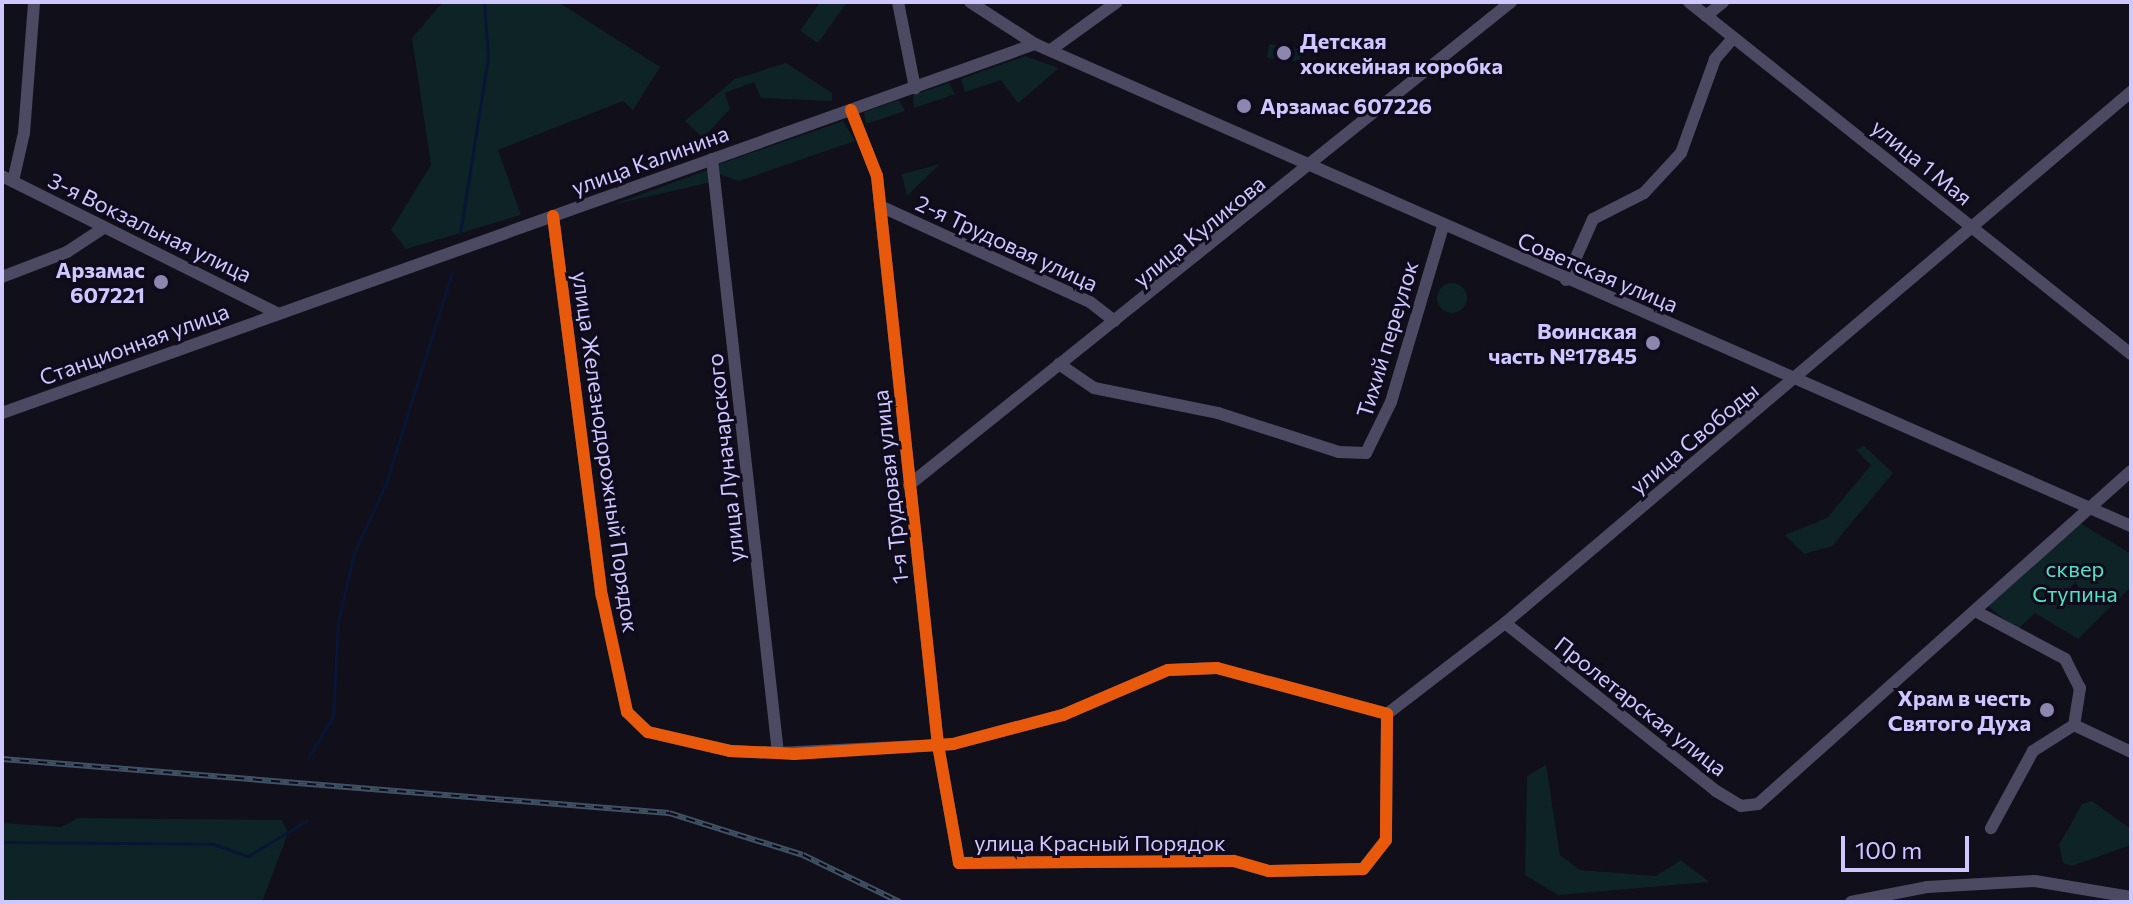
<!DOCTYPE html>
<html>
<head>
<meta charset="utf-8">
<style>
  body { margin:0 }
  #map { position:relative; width:2133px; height:904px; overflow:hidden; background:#110f19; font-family:Commissioner,sans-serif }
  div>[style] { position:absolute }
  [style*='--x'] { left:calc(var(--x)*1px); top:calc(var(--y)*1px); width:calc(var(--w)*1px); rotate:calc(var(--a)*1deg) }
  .green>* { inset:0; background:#0e2325 }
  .round { border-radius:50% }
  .stream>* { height:3px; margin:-1.5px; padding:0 1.5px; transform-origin:1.5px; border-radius:1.5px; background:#081636 }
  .minor>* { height:12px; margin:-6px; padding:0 6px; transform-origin:6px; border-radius:6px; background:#4c4a62 }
  .rail>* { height:6px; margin-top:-3px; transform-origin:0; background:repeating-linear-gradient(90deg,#0f0b1d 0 9px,#3f5263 0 18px); box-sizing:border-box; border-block:2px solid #3f5263 }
  .cycleway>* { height:12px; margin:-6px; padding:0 6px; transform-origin:6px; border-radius:6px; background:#e8590c }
  .dots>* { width:22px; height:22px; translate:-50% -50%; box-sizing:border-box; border:4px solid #0f0b1d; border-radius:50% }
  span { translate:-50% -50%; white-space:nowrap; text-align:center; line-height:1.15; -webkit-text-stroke:6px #0f0b1d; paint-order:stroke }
  .poi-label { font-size:22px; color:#cfc7ff; font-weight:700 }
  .left { translate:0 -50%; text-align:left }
  .right { translate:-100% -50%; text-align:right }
  .street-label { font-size:22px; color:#cfc7ff }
  .park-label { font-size:22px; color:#51e1c3 }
  .frame { position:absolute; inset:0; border:4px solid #cfc7ff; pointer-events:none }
  .scale { position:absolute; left:1841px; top:836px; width:128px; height:36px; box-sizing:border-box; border:4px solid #cfc7ff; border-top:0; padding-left:10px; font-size:24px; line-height:28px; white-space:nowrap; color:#cfc7ff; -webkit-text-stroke:6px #0f0b1d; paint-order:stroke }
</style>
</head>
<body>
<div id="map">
  <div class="green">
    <i style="clip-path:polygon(443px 2px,558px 2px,660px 67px,633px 110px,623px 101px,498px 150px,521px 215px,406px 249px,391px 230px,431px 165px,412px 38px)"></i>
    <i style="clip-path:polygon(820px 2px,847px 2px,818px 43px,800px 31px)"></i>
    <i style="clip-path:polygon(1269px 44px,1301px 48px,1299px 62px,1267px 58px)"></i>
    <i style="clip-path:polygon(1025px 56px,1059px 68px,1018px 103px,1001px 80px,965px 92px,961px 79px)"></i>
    <i style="clip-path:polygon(786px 63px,832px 93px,832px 101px,761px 98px,754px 82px,725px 93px,730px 109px,703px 138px,685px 121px,735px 79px)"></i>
    <i style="clip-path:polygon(949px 83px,955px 94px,914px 108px,913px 95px)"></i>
    <i style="clip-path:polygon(899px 100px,905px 111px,866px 124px,864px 112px)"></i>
    <i style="clip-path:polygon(843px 121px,855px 141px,739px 181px,719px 174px,717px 165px)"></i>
    <i style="clip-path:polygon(940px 164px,907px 196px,902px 174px)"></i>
    <i style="clip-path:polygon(710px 169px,711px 182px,612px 205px)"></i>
    <i class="round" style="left:1437px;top:283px;width:30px;height:30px"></i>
    <i style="clip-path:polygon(1864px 446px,1893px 473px,1832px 546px,1804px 554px,1785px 535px,1827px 518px,1871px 465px,1856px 450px)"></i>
    <i style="clip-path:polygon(2077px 521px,2131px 554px,2131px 587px,2078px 639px,2035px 613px,2017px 630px,1983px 602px)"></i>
    <i style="clip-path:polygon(1546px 765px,1560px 855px,1580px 870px,1656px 876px,1681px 860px,1709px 882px,1558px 895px,1525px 875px,1527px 776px)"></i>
    <i style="clip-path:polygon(2092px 801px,2131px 829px,2131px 845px,2072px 866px,2063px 863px,2059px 845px,2082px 804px)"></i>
    <i style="clip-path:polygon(78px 818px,282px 820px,288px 833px,262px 902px,2px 902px,2px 823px,61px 827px)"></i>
  </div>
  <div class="stream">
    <i style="--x:460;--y:234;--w:179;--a:-81"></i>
    <i style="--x:488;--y:57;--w:55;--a:-94.2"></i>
    <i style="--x:308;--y:758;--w:49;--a:-59.2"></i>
    <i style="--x:333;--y:716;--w:94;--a:-87"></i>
    <i style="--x:338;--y:622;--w:71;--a:-76.9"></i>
    <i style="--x:354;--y:553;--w:77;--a:-65.4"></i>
    <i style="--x:386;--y:483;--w:220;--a:-72.6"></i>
    <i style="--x:2;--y:842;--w:211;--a:0.5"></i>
    <i style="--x:213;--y:844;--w:37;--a:19"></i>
    <i style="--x:248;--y:856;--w:68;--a:-31.1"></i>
  </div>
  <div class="minor">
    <i style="--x:898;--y:2;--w:88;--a:78.8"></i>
    <i style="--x:970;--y:2;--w:77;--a:32.9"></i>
    <i style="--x:1035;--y:44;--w:1197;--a:23.74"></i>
    <i style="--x:1689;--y:2;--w:565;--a:38.53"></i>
    <i style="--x:1706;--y:16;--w:22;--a:-39"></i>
    <i style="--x:1052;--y:49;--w:80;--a:-35.9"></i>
    <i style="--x:851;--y:110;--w:71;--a:68.5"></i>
    <i style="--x:877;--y:176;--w:572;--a:83.88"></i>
    <i style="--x:938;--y:745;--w:120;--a:79.9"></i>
    <i style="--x:959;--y:863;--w:274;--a:-0.4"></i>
    <i style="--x:1233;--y:861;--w:37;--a:16"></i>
    <i style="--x:1269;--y:871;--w:94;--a:-1.2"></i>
    <i style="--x:1363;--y:869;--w:37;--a:-52"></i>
    <i style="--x:1386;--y:840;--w:126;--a:-89.5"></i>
    <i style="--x:712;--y:159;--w:598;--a:83.66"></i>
    <i style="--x:2;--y:176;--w:309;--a:26.5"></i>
    <i style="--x:13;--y:181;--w:49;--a:-77.1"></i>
    <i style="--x:24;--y:133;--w:131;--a:-85.6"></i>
    <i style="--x:880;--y:206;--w:231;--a:24.6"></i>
    <i style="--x:1090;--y:302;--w:31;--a:38"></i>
    <i style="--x:553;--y:216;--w:383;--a:82.7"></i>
    <i style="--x:602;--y:596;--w:119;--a:77.8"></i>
    <i style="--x:627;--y:712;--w:29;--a:44"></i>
    <i style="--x:648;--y:732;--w:84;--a:13"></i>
    <i style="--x:730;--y:751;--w:48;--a:2.4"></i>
    <i style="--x:778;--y:753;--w:175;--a:-2.9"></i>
    <i style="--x:953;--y:744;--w:114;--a:-14.8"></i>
    <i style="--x:1063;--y:715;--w:114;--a:-23.2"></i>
    <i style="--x:1168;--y:670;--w:49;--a:-2.3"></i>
    <i style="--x:1217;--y:668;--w:176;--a:15.1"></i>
    <i style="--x:2;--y:277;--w:70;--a:-21"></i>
    <i style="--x:67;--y:252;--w:45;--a:-33.3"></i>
    <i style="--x:1566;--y:280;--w:67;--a:-66.1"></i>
    <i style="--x:1593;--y:219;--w:57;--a:-27"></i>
    <i style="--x:1644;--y:193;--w:54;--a:-47.2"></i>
    <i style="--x:1681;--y:153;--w:100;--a:-70.1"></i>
    <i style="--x:1715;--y:59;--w:28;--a:-49"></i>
    <i style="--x:1059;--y:364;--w:42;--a:34.4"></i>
    <i style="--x:1094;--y:388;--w:126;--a:11.4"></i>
    <i style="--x:1218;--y:413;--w:127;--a:17.9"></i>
    <i style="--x:1339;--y:452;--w:27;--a:2"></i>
    <i style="--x:1366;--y:453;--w:57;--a:-63.9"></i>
    <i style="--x:1391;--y:402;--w:184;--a:-73.5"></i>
    <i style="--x:2;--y:413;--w:1097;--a:-19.66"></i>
    <i style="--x:909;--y:485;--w:772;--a:-38.74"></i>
    <i style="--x:1979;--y:613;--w:98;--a:28.1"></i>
    <i style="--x:2065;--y:659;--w:33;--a:63"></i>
    <i style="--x:2080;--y:688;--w:37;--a:99"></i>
    <i style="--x:2074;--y:725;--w:49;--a:147.6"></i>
    <i style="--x:2033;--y:751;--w:88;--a:118.6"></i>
    <i style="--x:1505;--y:623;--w:270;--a:38.5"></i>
    <i style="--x:1716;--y:791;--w:29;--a:31"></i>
    <i style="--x:1741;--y:806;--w:17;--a:-7"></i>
    <i style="--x:1758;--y:804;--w:500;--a:-41.76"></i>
    <i style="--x:1387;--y:714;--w:149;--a:-37.6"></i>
    <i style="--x:1505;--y:623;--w:821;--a:-40.31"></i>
    <i style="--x:2074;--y:725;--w:63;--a:25.3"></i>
    <i style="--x:1851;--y:902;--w:77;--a:-11.2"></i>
    <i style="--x:1927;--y:887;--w:108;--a:-3.2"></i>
    <i style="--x:2035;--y:881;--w:97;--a:9.5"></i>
  </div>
  <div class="rail">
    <i style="--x:2;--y:759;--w:669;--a:4.63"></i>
    <i style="--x:669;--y:813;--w:140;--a:17.4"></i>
    <i style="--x:803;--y:855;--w:108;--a:25.9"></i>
  </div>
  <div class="cycleway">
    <i style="--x:553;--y:216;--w:383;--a:82.7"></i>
    <i style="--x:602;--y:596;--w:119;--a:77.8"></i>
    <i style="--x:627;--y:712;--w:29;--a:44"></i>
    <i style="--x:648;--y:732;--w:84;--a:13"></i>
    <i style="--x:730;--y:751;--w:48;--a:2.4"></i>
    <i style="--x:778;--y:753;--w:16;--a:4"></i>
    <i style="--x:794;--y:754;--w:144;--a:-3.6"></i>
    <i style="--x:938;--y:745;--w:15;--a:-4"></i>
    <i style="--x:953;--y:744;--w:114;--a:-14.8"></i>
    <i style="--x:1063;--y:715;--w:114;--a:-23.2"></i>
    <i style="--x:1168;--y:670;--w:49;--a:-2.3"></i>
    <i style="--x:1217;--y:668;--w:176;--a:15.1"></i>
    <i style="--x:1387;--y:714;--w:126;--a:90.5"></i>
    <i style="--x:1386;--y:840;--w:37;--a:128"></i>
    <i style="--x:1363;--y:869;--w:94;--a:178.8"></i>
    <i style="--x:1269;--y:871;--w:37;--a:-164"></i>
    <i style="--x:1233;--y:861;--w:274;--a:179.6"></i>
    <i style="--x:959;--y:863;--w:120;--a:-100.1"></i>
    <i style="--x:938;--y:745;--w:572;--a:-96.12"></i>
    <i style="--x:877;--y:176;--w:71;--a:-111.5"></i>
  </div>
  <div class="dots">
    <i style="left:1284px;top:53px;background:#8c87ae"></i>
    <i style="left:1244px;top:106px;background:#8c87ae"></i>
    <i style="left:161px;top:282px;background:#8c87ae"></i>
    <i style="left:1653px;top:343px;background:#8c87ae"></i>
    <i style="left:2047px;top:710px;background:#8c87ae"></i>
  </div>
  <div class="poi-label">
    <span class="left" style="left:1300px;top:53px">Детская<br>хоккейная коробка</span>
    <span class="left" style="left:1260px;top:106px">Арзамас 607226</span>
    <span class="right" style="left:145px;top:282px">Арзамас<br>607221</span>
    <span class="right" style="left:1637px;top:343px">Воинская<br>часть №17845</span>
    <span class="right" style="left:2031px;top:710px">Храм в честь<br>Святого Духа</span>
  </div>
  <div class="street-label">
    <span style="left:650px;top:160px;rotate:-20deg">улица Калинина</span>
    <span style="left:1922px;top:162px;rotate:39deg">улица 1 Мая</span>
    <span style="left:150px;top:227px;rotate:26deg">3-я Вокзальная улица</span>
    <span style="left:1199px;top:231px;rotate:-39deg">улица Куликова</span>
    <span style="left:1007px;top:243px;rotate:25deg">2-я Трудовая улица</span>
    <span style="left:1598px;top:272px;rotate:23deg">Советская улица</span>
    <span style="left:1387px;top:339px;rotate:-73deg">Тихий переулок</span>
    <span style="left:134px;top:344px;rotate:-20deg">Станционная улица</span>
    <span style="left:1694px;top:438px;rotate:-40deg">улица Свободы</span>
    <span style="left:606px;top:452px;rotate:82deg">улица Железнодорожный Порядок</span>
    <span style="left:725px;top:458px;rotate:-96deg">улица Луначарского</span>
    <span style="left:890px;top:487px;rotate:-96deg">1-я Трудовая улица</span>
    <span style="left:1641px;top:706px;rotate:38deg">Пролетарская улица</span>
    <span style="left:1100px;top:843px">улица Красный Порядок</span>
  </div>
  <div class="park-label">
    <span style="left:2075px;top:581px">сквер<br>Ступина</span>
  </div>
  <div class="frame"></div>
  <div class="scale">100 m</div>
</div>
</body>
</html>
